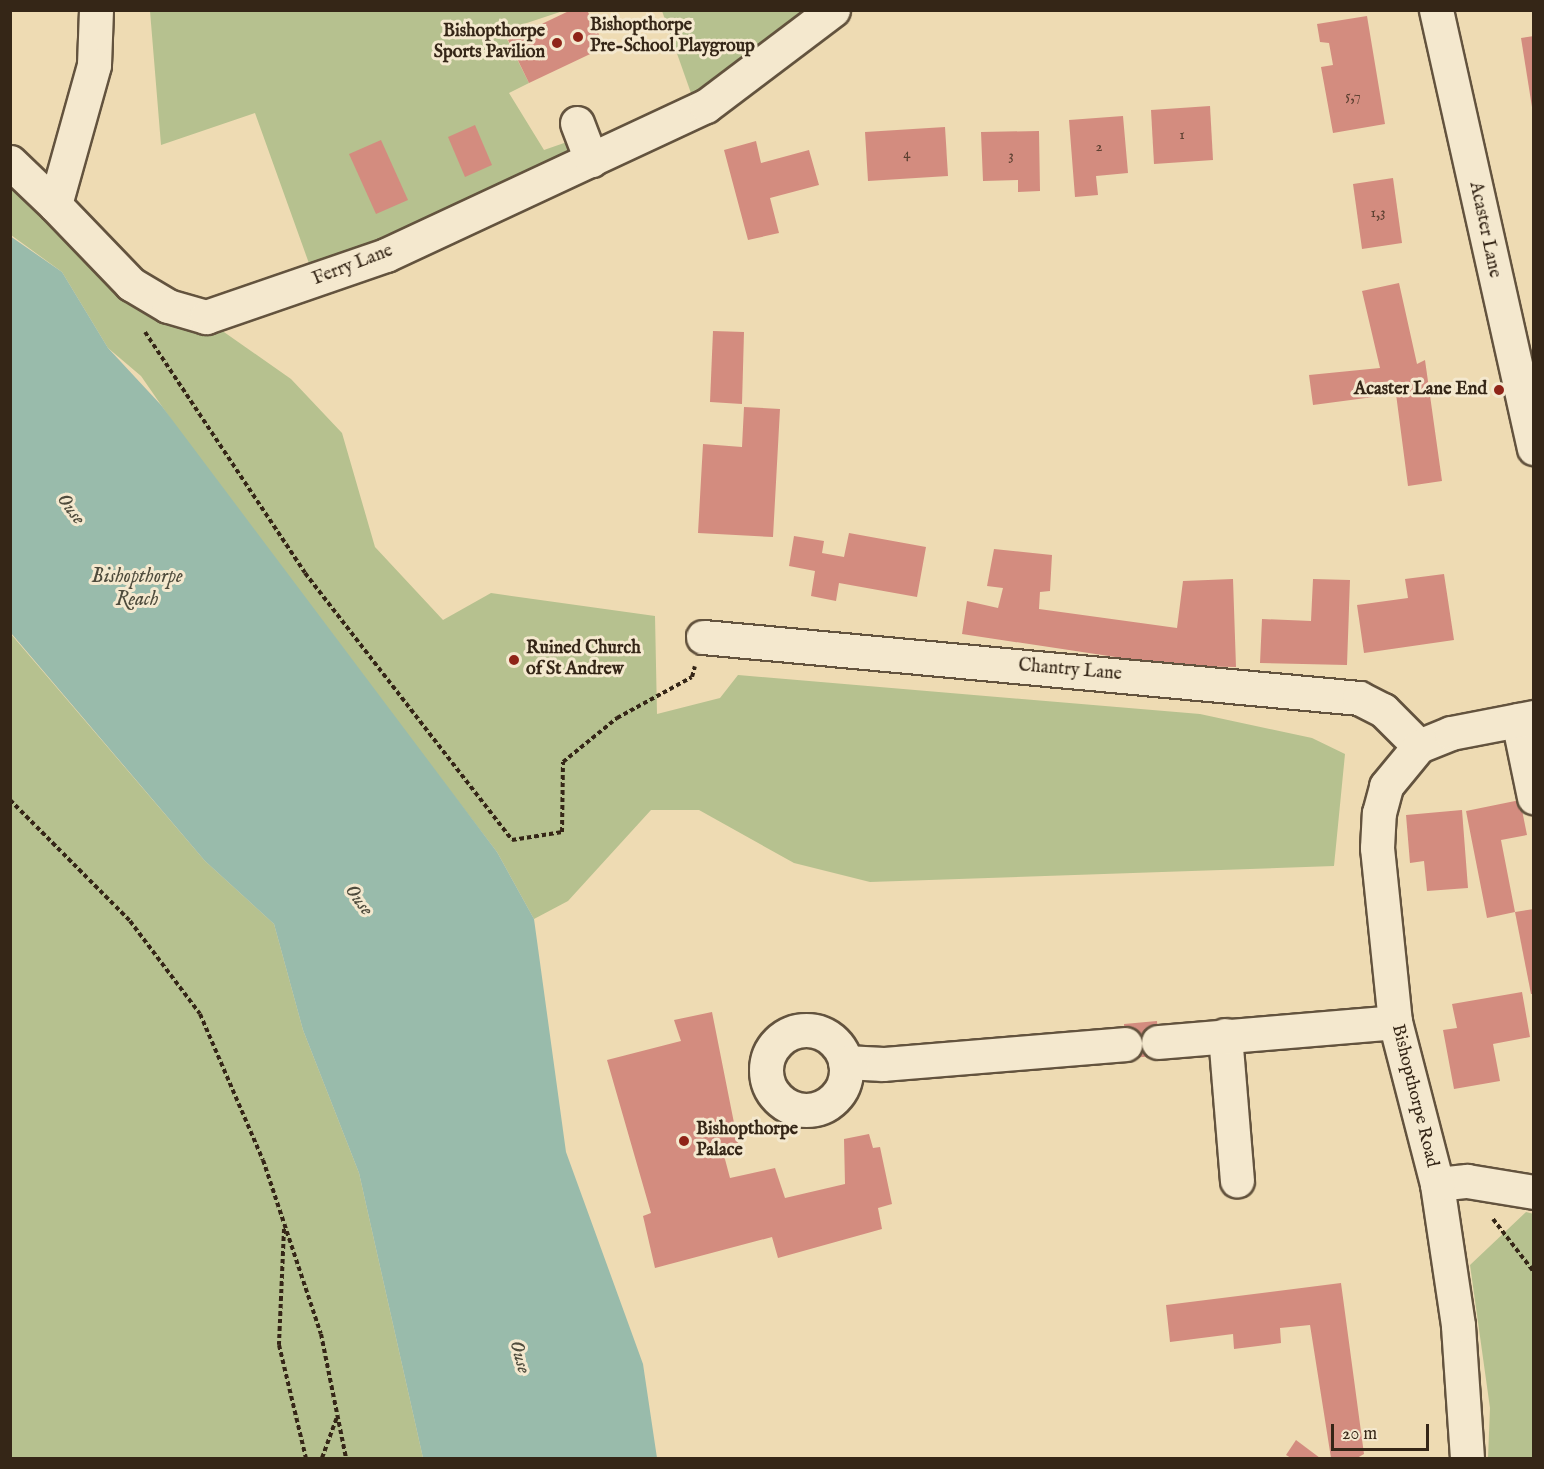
<!DOCTYPE html>
<html>
<head>
<meta charset="utf-8">
<style>
  body { margin:0 }
  #map { position:relative; width:1544px; height:1469px; overflow:hidden; background:#eedbb3; font-family:"IM FELL English",serif }
  div>[style] { position:absolute }
  [style*='--x'] { left:calc(var(--x)*1px); top:calc(var(--y)*1px); width:calc(var(--w)*1px); rotate:calc(var(--a)*1deg) }
  .green>* { inset:0; background:#b6c18f }
  .water>* { inset:0; background:#99bbab }
  .building>* { inset:0; background:#d38c7f }
  .path>* { height:4px; margin-top:-2px; transform-origin:0; background:repeating-linear-gradient(90deg,#352617 0 4.5px,transparent 0 7.5px) }
  .roads { filter:drop-shadow(2px 0 #63533e) drop-shadow(-2px 0 #63533e) drop-shadow(0 2px #63533e) drop-shadow(0 -2px #63533e) }
  .minor>* { height:33px; margin:-16.5px; padding:0 16.5px; transform-origin:16.5px; border-radius:16.5px; background:#f4e8ce }
  .minor>.ring { margin:-16.5px; padding:0; box-sizing:content-box; background:none; border:33px solid #f4e8ce; border-radius:50% }
  .dots>* { width:16px; height:16px; translate:-50% -50%; box-sizing:border-box; border:3px solid #f4e8ce; border-radius:50% }
  span { translate:-50% -50%; white-space:nowrap; text-align:center; line-height:1.15; -webkit-text-stroke:6px #f4e8ce; paint-order:stroke }
  .number-label { font-size:15px; color:#5c4031 }
  .number-label span { -webkit-text-stroke-width:0 }
  .poi-label { font-size:18px; color:#352617; font-weight:700 }
  .left { translate:0 -50%; text-align:left }
  .right { translate:-100% -50%; text-align:right }
  .street-label { font-size:18px; color:#352617 }
  .water-label { font-size:20px; color:#4e4b3c; font-style:italic }
  .frame { position:absolute; inset:0; border:12px solid #352617; pointer-events:none }
  .scale { position:absolute; left:1331px; top:1424px; width:98px; height:27px; box-sizing:border-box; border:3px solid #352617; border-top:0; padding-left:8px; font-size:18px; line-height:21px; white-space:nowrap; color:#352617; -webkit-text-stroke:4px #f4e8ce; paint-order:stroke }
</style>
</head>
<body>
<div id="map">
  <div class="green">
    <i style="clip-path:polygon(150px 11px,563px 11px,503px 31px,529px 83px,509px 93px,544px 150px,567px 142px,570px 152px,311px 269px,255px 113px,161px 145px)"></i>
    <i style="clip-path:polygon(662px 11px,806px 11px,692px 96px)"></i>
    <i style="clip-path:polygon(10px 182px,291px 379px,342px 433px,375px 547px,443px 620px,491px 593px,655px 616px,657px 714px,720px 698px,738px 675px,1200px 714px,1312px 738px,1345px 754px,1334px 866px,870px 882px,794px 863px,699px 810px,651px 810px,568px 901px,534px 919px,497px 852px,213px 480px,141px 376px,108px 348px,62px 272px,11px 235px)"></i>
    <i style="clip-path:polygon(10px 633px,205px 861px,274px 924px,303px 1030px,359px 1173px,423px 1458px,11px 1458px)"></i>
    <i style="clip-path:polygon(1526px 1212px,1534px 1214px,1533px 1458px,1488px 1458px,1490px 1408px,1470px 1265px)"></i>
  </div>
  <div class="water">
    <i style="clip-path:polygon(10px 236px,62px 272px,108px 348px,161px 405px,497px 852px,534px 919px,566px 1152px,643px 1364px,657px 1458px,423px 1458px,359px 1173px,303px 1030px,274px 924px,205px 861px,11px 633px)"></i>
  </div>
  <div class="building">
    <i style="clip-path:polygon(571px 10px,587px 10px,605px 47px,529px 83px,508px 40px)"></i>
    <i style="clip-path:polygon(1367px 16px,1385px 124px,1333px 133px,1321px 67px,1333px 65px,1329px 43px,1320px 42px,1317px 24px)"></i>
    <i style="clip-path:polygon(1534px 36px,1534px 107px,1532px 107px,1521px 38px)"></i>
    <i style="clip-path:polygon(1210px 106px,1213px 160px,1154px 164px,1151px 110px)"></i>
    <i style="clip-path:polygon(1123px 116px,1128px 173px,1096px 176px,1098px 195px,1075px 197px,1069px 120px)"></i>
    <i style="clip-path:polygon(475px 125px,492px 165px,465px 177px,448px 137px)"></i>
    <i style="clip-path:polygon(945px 127px,948px 176px,868px 181px,865px 132px)"></i>
    <i style="clip-path:polygon(1039px 131px,1040px 191px,1018px 192px,1018px 180px,983px 181px,981px 132px)"></i>
    <i style="clip-path:polygon(381px 140px,408px 200px,376px 214px,349px 154px)"></i>
    <i style="clip-path:polygon(756px 141px,761px 163px,809px 150px,819px 185px,770px 198px,779px 233px,748px 240px,724px 150px)"></i>
    <i style="clip-path:polygon(1393px 178px,1402px 243px,1362px 249px,1353px 184px)"></i>
    <i style="clip-path:polygon(1399px 283px,1417px 364px,1425px 360px,1442px 481px,1408px 486px,1396px 394px,1313px 405px,1309px 375px,1380px 368px,1362px 291px)"></i>
    <i style="clip-path:polygon(713px 331px,744px 332px,742px 404px,710px 402px)"></i>
    <i style="clip-path:polygon(744px 407px,780px 409px,773px 537px,698px 533px,703px 444px,742px 447px)"></i>
    <i style="clip-path:polygon(849px 533px,926px 547px,917px 597px,839px 583px,836px 601px,811px 596px,815px 571px,789px 566px,794px 536px,824px 541px,822px 553px,844px 557px)"></i>
    <i style="clip-path:polygon(994px 549px,1052px 555px,1050px 591px,1040px 592px,1039px 609px,1177px 628px,1183px 581px,1233px 579px,1236px 667px,1175px 666px,962px 634px,967px 601px,998px 608px,1003px 588px,987px 586px)"></i>
    <i style="clip-path:polygon(1444px 574px,1454px 640px,1364px 653px,1357px 605px,1408px 598px,1405px 579px)"></i>
    <i style="clip-path:polygon(1313px 579px,1350px 580px,1347px 665px,1260px 663px,1262px 619px,1311px 621px)"></i>
    <i style="clip-path:polygon(1520px 800px,1527px 835px,1501px 840px,1515px 912px,1487px 918px,1466px 811px)"></i>
    <i style="clip-path:polygon(1462px 810px,1468px 888px,1427px 891px,1424px 861px,1410px 863px,1406px 815px)"></i>
    <i style="clip-path:polygon(1534px 909px,1534px 994px,1531px 994px,1515px 912px)"></i>
    <i style="clip-path:polygon(1522px 992px,1530px 1037px,1493px 1044px,1500px 1081px,1454px 1089px,1443px 1030px,1457px 1028px,1452px 1004px)"></i>
    <i style="clip-path:polygon(712px 1012px,738px 1143px,722px 1148px,730px 1178px,775px 1168px,785px 1198px,845px 1184px,844px 1139px,869px 1134px,873px 1148px,880px 1147px,892px 1204px,878px 1208px,882px 1229px,778px 1258px,772px 1237px,655px 1268px,643px 1216px,651px 1213px,607px 1060px,681px 1041px,674px 1020px)"></i>
    <i style="clip-path:polygon(1157px 1021px,1159px 1056px,1126px 1058px,1124px 1024px)"></i>
    <i style="clip-path:polygon(1341px 1283px,1364px 1454px,1357px 1458px,1331px 1458px,1310px 1325px,1280px 1328px,1281px 1343px,1234px 1349px,1233px 1334px,1170px 1342px,1166px 1305px)"></i>
    <i style="clip-path:polygon(1296px 1440px,1320px 1458px,1291px 1458px,1286px 1455px)"></i>
  </div>
  <div class="path">
    <i style="--x:145;--y:332;--w:289;--a:56.4"></i>
    <i style="--x:305;--y:573;--w:338;--a:52.2"></i>
    <i style="--x:512;--y:840;--w:51;--a:-9.1"></i>
    <i style="--x:562;--y:832;--w:70;--a:-89.2"></i>
    <i style="--x:563;--y:762;--w:70;--a:-39.2"></i>
    <i style="--x:617;--y:718;--w:85;--a:-28.7"></i>
    <i style="--x:692;--y:677;--w:11;--a:-75"></i>
    <i style="--x:10;--y:800;--w:170;--a:45.2"></i>
    <i style="--x:130;--y:921;--w:116;--a:53"></i>
    <i style="--x:200;--y:1014;--w:159;--a:66.7"></i>
    <i style="--x:263;--y:1160;--w:183;--a:71.6"></i>
    <i style="--x:321;--y:1334;--w:126;--a:78.6"></i>
    <i style="--x:1493;--y:1219;--w:67;--a:52.3"></i>
    <i style="--x:284;--y:1229;--w:116;--a:92.5"></i>
    <i style="--x:279;--y:1345;--w:116;--a:76.6"></i>
    <i style="--x:322;--y:1458;--w:44;--a:-69.9"></i>
  </div>
  <div class="roads">
    <div class="minor">
      <i style="--x:96;--y:10;--w:55;--a:92.1"></i>
      <i style="--x:94;--y:65;--w:145;--a:105.6"></i>
      <i style="--x:55;--y:205;--w:110;--a:46.1"></i>
      <i style="--x:131;--y:284;--w:43;--a:30.7"></i>
      <i style="--x:168;--y:306;--w:40;--a:16"></i>
      <i style="--x:206;--y:317;--w:190;--a:-19"></i>
      <i style="--x:386;--y:255;--w:353;--a:-25"></i>
      <i style="--x:706;--y:106;--w:159;--a:-37.1"></i>
      <i style="--x:1436;--y:10;--w:449;--a:77.4"></i>
      <i style="--x:577;--y:123;--w:40;--a:69"></i>
      <i style="--x:10;--y:162;--w:62;--a:43.7"></i>
      <i style="--x:703;--y:637;--w:659;--a:5.31"></i>
      <i style="--x:1359;--y:698;--w:27;--a:27"></i>
      <i style="--x:1383;--y:710;--w:51;--a:45"></i>
      <i style="--x:1518;--y:720;--w:79;--a:78.3"></i>
      <i class="ring" style="left:766px;top:1030px;width:47px;height:47px"></i>
      <i style="--x:1225;--y:1035;--w:146;--a:85.3"></i>
      <i style="--x:1158;--y:1042;--w:238;--a:-4.8"></i>
      <i style="--x:845;--y:1062;--w:38;--a:3"></i>
      <i style="--x:883;--y:1064;--w:243;--a:-4.7"></i>
      <i style="--x:1437;--y:1184;--w:30;--a:-6"></i>
      <i style="--x:1467;--y:1181;--w:68;--a:9.3"></i>
      <i style="--x:1467;--y:1458;--w:133;--a:-93.9"></i>
      <i style="--x:1458;--y:1325;--w:143;--a:-98.5"></i>
      <i style="--x:1437;--y:1184;--w:167;--a:-104.5"></i>
      <i style="--x:1395;--y:1022;--w:175;--a:-95.9"></i>
      <i style="--x:1377;--y:848;--w:35;--a:-87"></i>
      <i style="--x:1379;--y:813;--w:28;--a:-75"></i>
      <i style="--x:1386;--y:786;--w:52;--a:-50.5"></i>
      <i style="--x:1419;--y:746;--w:35;--a:-22"></i>
      <i style="--x:1451;--y:733;--w:85;--a:-10.9"></i>
    </div>
  </div>
  <div class="dots">
    <i style="left:578px;top:37px;background:#8f2418"></i>
    <i style="left:557px;top:43px;background:#8f2418"></i>
    <i style="left:1499px;top:390px;background:#8f2418"></i>
    <i style="left:514px;top:660px;background:#8f2418"></i>
    <i style="left:684px;top:1141px;background:#8f2418"></i>
  </div>
  <div class="number-label">
    <span style="left:1353px;top:96px">5,7</span>
    <span style="left:1182px;top:135px">1</span>
    <span style="left:1099px;top:147px">2</span>
    <span style="left:907px;top:154px">4</span>
    <span style="left:1011px;top:156px">3</span>
    <span style="left:1378px;top:213px">1,3</span>
  </div>
  <div class="poi-label">
    <span class="left" style="left:590px;top:37px">Bishopthorpe<br>Pre-School Playgroup</span>
    <span class="right" style="left:545px;top:43px">Bishopthorpe<br>Sports Pavilion</span>
    <span class="right" style="left:1487px;top:390px">Acaster Lane End</span>
    <span class="left" style="left:526px;top:660px">Ruined Church<br>of St Andrew</span>
    <span class="left" style="left:696px;top:1141px">Bishopthorpe<br>Palace</span>
  </div>
  <div class="street-label">
    <span style="left:1484px;top:230px;rotate:78deg">Acaster Lane</span>
    <span style="left:353px;top:266px;rotate:-21deg">Ferry Lane</span>
    <span style="left:1070px;top:671px;rotate:5deg">Chantry Lane</span>
    <span style="left:1414px;top:1096px;rotate:76deg">Bishopthorpe Road</span>
  </div>
  <div class="water-label">
    <span style="left:71px;top:509px;rotate:54deg">Ouse</span>
    <span style="left:137px;top:588px">Bishopthorpe<br>Reach</span>
    <span style="left:359px;top:900px;rotate:54deg">Ouse</span>
    <span style="left:520px;top:1357px;rotate:75deg">Ouse</span>
  </div>
  <div class="frame"></div>
  <div class="scale">20 m</div>
</div>
</body>
</html>
